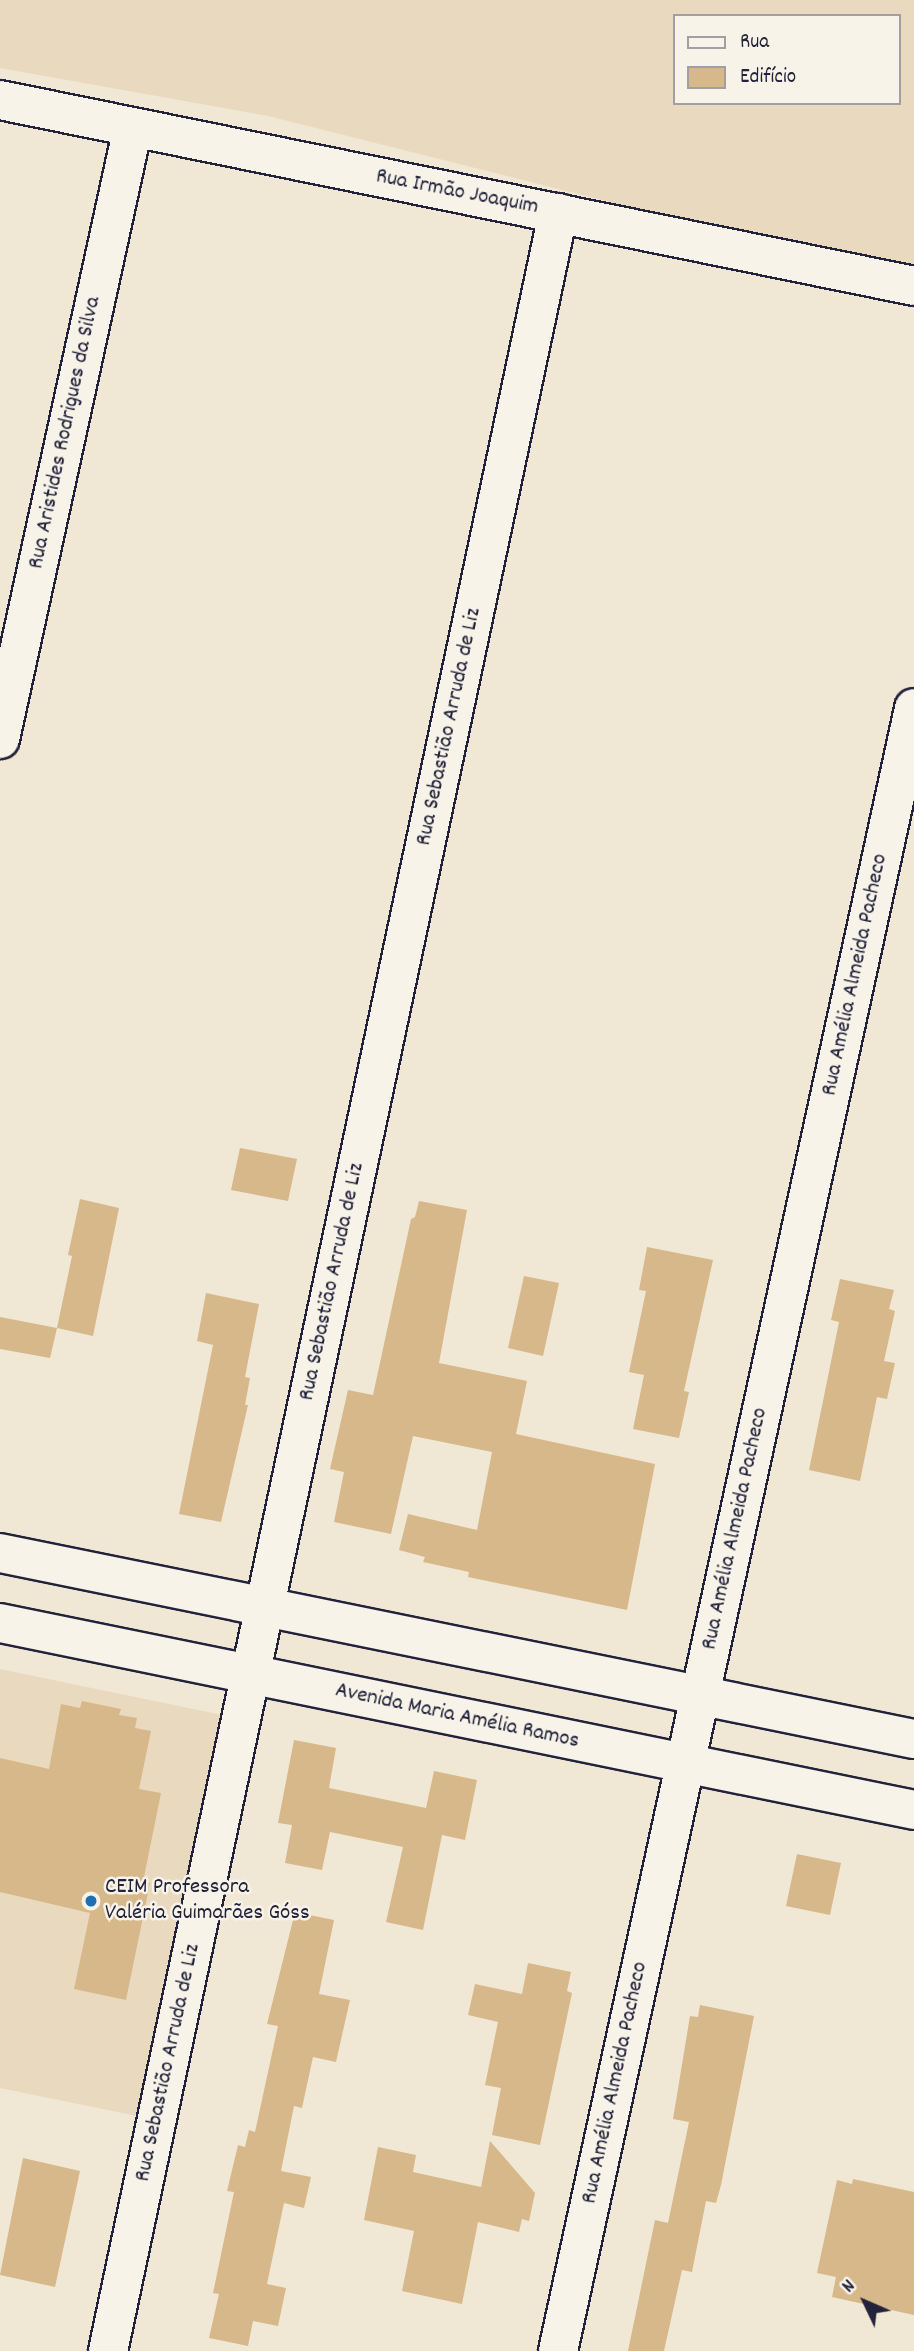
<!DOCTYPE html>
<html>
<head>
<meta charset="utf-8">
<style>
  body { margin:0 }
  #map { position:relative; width:914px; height:2351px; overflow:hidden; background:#f1e7d5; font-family:Dekko,sans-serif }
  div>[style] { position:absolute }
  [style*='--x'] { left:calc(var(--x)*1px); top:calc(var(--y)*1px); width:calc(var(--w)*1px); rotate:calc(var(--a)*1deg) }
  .built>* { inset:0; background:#e9d9be }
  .building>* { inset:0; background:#d7b88a }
  .roads { filter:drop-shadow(2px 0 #22223b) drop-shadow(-2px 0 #22223b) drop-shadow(0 2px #22223b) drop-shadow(0 -2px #22223b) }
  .minor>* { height:38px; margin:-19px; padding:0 19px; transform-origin:19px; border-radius:19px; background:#f7f3e8 }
  .dots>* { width:19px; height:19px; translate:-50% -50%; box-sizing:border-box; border:4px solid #f7f3e8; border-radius:50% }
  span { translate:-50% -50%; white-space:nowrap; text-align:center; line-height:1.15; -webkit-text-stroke:5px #f7f3e8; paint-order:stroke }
  .street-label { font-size:23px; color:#22223b }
  .poi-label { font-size:23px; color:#22223b }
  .left { translate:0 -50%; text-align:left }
  .legend { position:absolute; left:673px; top:14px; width:228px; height:91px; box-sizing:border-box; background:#f7f3e8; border:2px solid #a29fa3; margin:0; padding:9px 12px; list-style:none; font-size:21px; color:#22223b }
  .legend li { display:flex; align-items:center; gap:14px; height:35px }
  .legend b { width:35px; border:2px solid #a29fa3 }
  .north { position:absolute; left:830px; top:2267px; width:70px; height:70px; -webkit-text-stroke:5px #f7f3e8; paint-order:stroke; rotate:314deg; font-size:19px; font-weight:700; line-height:28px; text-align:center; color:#22223b }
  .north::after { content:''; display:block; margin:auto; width:24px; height:32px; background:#22223b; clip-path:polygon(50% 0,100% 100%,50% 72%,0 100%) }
</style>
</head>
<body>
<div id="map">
  <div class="built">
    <i style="clip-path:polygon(evenodd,0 0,914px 0,914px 266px,726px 231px,268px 116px,0 68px,0 0,674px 16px,898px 16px,898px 103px,674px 103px,674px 16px)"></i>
    <i style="clip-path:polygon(0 1669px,222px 1715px,137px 2116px,0 2088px)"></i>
  </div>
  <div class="building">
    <i style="clip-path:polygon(240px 1148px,297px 1159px,288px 1201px,231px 1190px)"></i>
    <i style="clip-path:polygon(80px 1199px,119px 1208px,93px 1336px,57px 1328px,72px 1256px,68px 1255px)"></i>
    <i style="clip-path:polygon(419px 1201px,467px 1210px,439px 1363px,527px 1381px,516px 1434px,655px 1464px,627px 1610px,468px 1577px,469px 1572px,423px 1562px,425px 1557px,399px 1550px,408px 1514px,477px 1530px,492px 1452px,413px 1436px,391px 1534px,334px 1522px,344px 1472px,330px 1469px,348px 1390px,373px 1395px,411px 1219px,415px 1217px)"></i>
    <i style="clip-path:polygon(647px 1247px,713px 1260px,684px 1391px,689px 1392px,679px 1438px,633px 1429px,644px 1375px,629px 1372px,646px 1291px,639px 1290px)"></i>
    <i style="clip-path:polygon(524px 1276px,559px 1283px,543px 1356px,508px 1348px)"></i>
    <i style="clip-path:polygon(840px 1279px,894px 1290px,889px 1309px,895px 1311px,884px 1361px,895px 1363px,887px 1399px,877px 1397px,860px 1481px,809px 1470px,839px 1322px,831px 1320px)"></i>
    <i style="clip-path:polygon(206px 1293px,259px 1304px,245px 1377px,250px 1378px,245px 1405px,248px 1405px,221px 1522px,179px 1514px,213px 1345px,197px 1341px)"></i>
    <i style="clip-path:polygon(0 1317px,57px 1328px,50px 1358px,0 1349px)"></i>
    <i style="clip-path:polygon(82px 1701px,121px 1709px,119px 1715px,137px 1718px,135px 1728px,151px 1731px,139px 1789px,161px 1793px,143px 1882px,150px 1883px,126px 2000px,74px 1989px,90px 1913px,0 1892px,0 1758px,49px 1769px,61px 1704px,80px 1708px)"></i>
    <i style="clip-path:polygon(294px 1740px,336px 1748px,329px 1788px,426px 1808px,434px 1771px,477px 1780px,465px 1840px,442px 1835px,423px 1930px,386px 1922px,403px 1847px,330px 1832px,322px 1870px,285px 1863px,292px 1825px,278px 1823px)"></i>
    <i style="clip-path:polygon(797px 1854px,841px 1863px,830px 1915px,786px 1906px)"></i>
    <i style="clip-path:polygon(295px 1912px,334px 1920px,319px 1994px,350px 2000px,336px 2062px,313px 2057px,302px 2108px,294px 2106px,281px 2171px,311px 2177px,304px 2208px,284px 2203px,267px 2284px,286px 2288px,278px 2326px,253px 2321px,248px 2346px,209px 2338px,219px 2294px,213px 2293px,234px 2192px,227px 2191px,238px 2145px,245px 2147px,249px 2130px,255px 2132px,278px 2026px,267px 2024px)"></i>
    <i style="clip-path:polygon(528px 1963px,571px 1972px,567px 1991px,572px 1993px,540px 2145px,492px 2135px,501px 2088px,485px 2085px,498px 2022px,468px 2015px,475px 1984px,522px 1994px)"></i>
    <i style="clip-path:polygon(700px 2005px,754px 2016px,721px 2185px,716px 2203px,706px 2201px,692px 2272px,682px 2270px,664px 2351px,628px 2351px,655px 2220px,668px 2223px,689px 2122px,673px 2119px,690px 2016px,698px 2017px)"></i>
    <i style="clip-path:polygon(490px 2141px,535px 2193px,529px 2221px,522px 2219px,519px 2232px,478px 2222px,462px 2304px,402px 2291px,414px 2231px,364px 2220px,378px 2147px,416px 2155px,413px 2172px,481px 2187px)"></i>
    <i style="clip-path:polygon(23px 2158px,80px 2171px,55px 2287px,0 2275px)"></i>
    <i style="clip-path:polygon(853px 2179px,914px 2192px,914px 2315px,832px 2297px,836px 2277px,817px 2273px,837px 2180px,852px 2184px)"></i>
  </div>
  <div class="roads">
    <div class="minor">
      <i style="--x:0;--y:100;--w:933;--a:11.5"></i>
      <i style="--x:0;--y:739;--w:626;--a:-77.74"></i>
      <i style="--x:0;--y:1553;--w:933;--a:11.5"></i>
      <i style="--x:0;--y:1623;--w:933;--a:11.56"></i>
      <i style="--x:108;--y:2351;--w:2185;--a:-78.11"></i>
      <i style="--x:558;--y:2351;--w:1681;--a:-77.77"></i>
    </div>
  </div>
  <div class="dots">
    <i style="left:91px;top:1901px;background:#1f6fb2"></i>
  </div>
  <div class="street-label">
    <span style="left:457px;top:193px;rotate:11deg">Rua Irmão Joaquim</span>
    <span style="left:66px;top:433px;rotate:-78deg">Rua Aristides Rodrigues da Silva</span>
    <span style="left:450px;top:727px;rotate:-78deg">Rua Sebastião Arruda de Liz</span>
    <span style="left:856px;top:975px;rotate:-78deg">Rua Amélia Almeida Pacheco</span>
    <span style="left:333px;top:1282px;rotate:-78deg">Rua Sebastião Arruda de Liz</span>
    <span style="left:736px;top:1529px;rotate:-78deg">Rua Amélia Almeida Pacheco</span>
    <span style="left:457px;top:1717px;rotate:12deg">Avenida Maria Amélia Ramos</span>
    <span style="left:169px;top:2063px;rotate:-78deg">Rua Sebastião Arruda de Liz</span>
    <span style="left:616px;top:2083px;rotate:-78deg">Rua Amélia Almeida Pacheco</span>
  </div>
  <div class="poi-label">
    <span class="left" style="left:105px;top:1901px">CEIM Professora<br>Valéria Guimarães Góss</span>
  </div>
  <ul class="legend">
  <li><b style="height:9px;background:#f7f3e8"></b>Rua</li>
  <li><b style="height:19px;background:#d7b88a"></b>Edifício</li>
  </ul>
  <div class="north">N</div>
</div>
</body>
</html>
